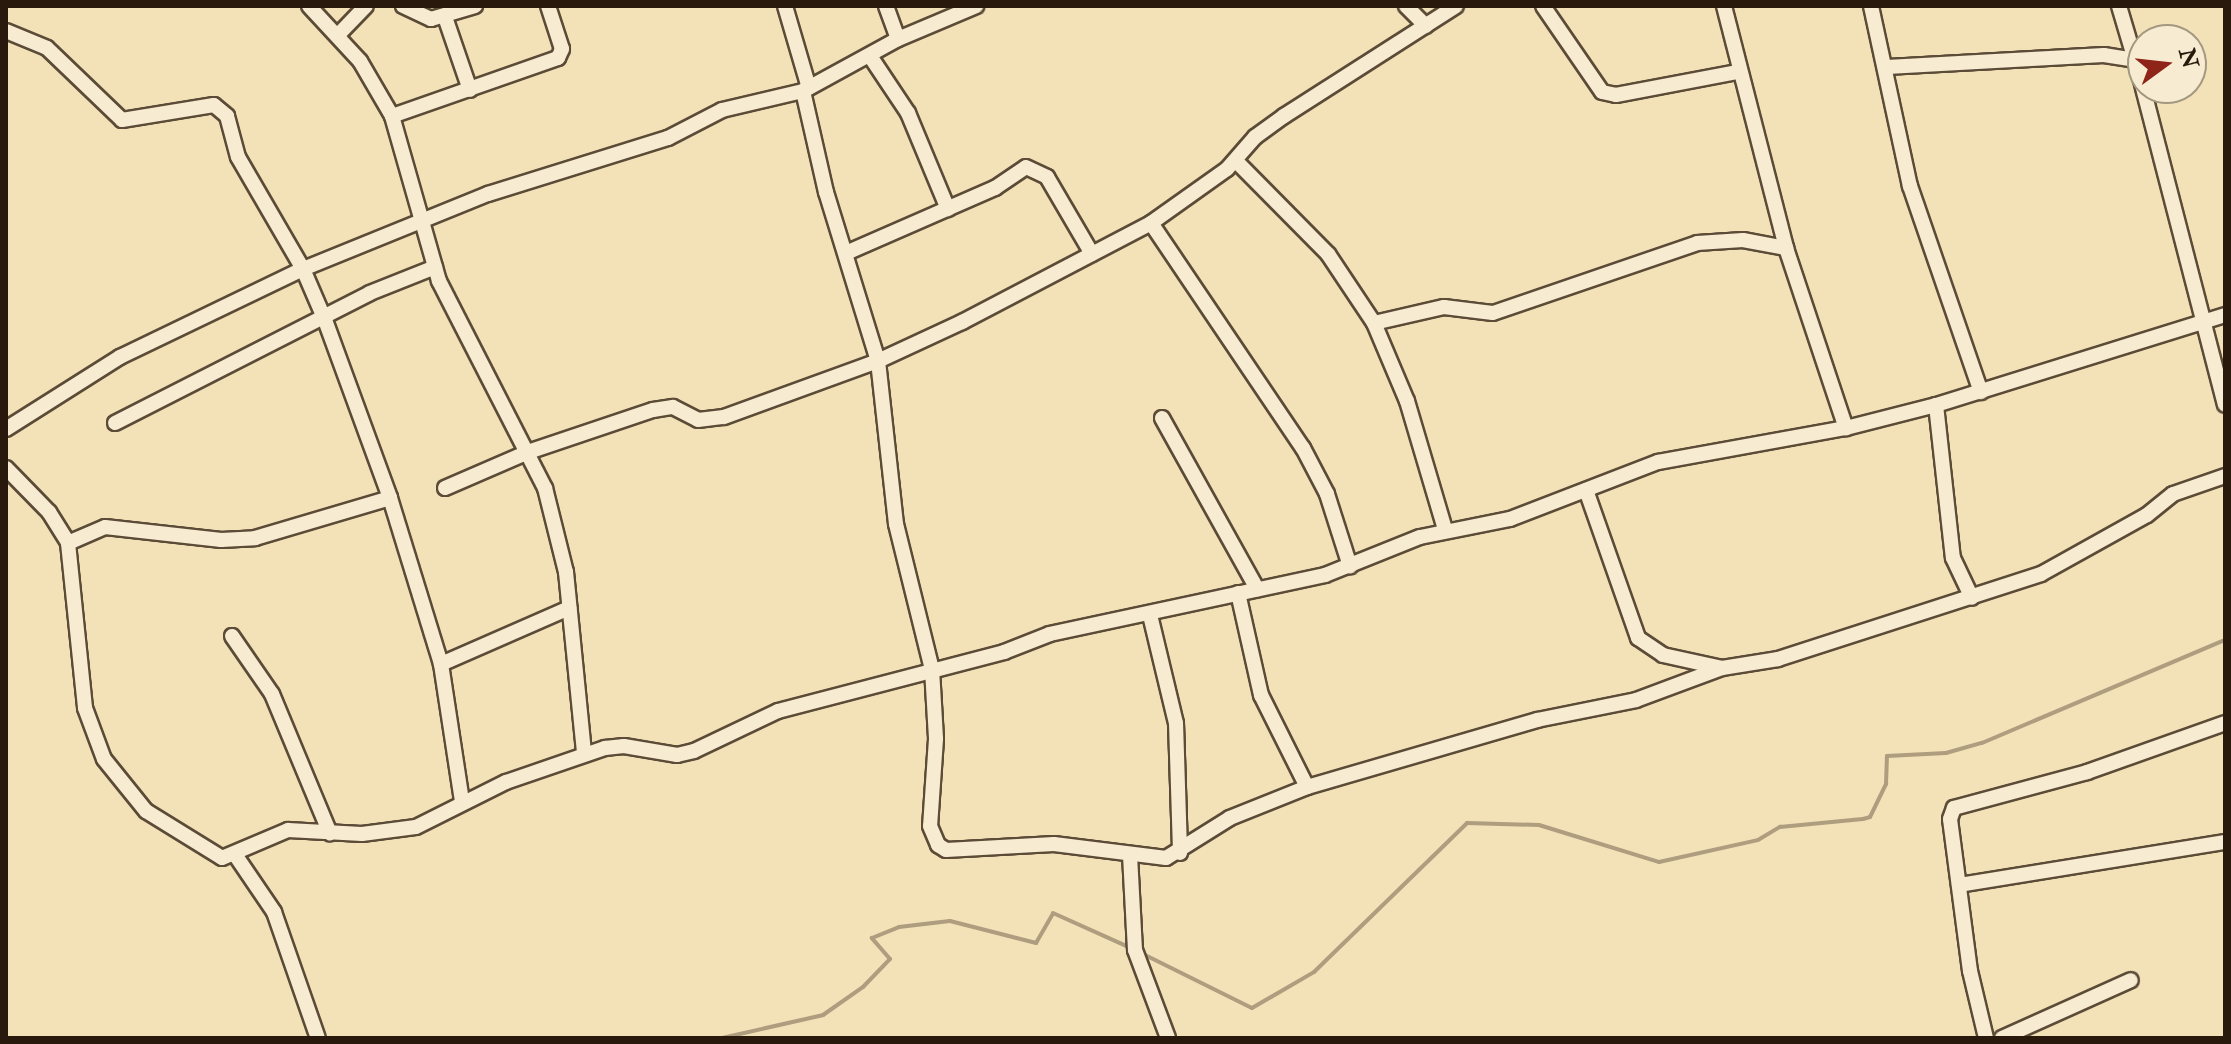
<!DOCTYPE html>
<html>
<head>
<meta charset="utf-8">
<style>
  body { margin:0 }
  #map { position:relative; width:2231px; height:1044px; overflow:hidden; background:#f3e1b8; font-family:"IM FELL Double Pica",serif }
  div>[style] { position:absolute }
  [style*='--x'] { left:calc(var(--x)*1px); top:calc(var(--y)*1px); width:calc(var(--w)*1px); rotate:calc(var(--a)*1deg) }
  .stream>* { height:4px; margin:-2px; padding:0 2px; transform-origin:2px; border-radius:2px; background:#ae9d7e }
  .roads { filter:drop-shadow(2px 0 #5b4b37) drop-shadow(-2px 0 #5b4b37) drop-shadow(0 2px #5b4b37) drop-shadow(0 -2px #5b4b37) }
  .minor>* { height:14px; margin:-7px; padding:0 7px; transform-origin:7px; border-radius:7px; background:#f7ecd1 }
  span { translate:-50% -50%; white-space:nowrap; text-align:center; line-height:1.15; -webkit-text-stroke:6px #f7ecd1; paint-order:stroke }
  .frame { position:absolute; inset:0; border:8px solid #28190c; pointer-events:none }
  .north { position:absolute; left:2127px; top:24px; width:80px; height:80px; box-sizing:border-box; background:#f7ecd1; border:2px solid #a49882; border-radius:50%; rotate:75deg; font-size:22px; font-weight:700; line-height:32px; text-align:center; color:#28190c }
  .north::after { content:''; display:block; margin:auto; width:28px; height:36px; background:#8f2418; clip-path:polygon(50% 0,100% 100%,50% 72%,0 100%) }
</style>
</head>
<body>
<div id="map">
  <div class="stream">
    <i style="--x:1139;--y:952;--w:126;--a:26.4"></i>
    <i style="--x:1252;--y:1008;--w:72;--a:-30.1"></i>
    <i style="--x:1314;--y:972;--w:214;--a:-44.2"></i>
    <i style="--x:1467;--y:823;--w:72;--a:1.6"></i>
    <i style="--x:1539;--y:825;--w:126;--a:17.1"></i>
    <i style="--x:1659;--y:862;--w:101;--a:-12.5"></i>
    <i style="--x:1758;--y:840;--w:26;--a:-31"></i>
    <i style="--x:1780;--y:827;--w:83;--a:-5.5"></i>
    <i style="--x:1863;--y:819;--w:7;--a:-16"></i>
    <i style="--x:1870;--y:817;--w:37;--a:-64"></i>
    <i style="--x:1886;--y:784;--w:28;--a:-88"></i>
    <i style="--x:1887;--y:756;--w:59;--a:-2.9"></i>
    <i style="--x:1946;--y:753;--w:37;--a:-16"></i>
    <i style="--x:1982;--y:743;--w:264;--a:-23"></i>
    <i style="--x:722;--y:1038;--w:104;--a:-12.8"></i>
    <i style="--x:823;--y:1015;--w:49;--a:-35"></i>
    <i style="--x:863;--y:987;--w:39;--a:-46"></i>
    <i style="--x:890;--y:959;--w:28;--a:-131"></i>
    <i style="--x:872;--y:938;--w:29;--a:-22"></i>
    <i style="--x:899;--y:927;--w:51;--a:-6.7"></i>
    <i style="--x:950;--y:921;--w:89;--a:14.3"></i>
    <i style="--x:1036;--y:943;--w:34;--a:-60"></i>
    <i style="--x:1053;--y:913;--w:85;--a:24.2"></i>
  </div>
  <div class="roads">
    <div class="minor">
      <i style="--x:309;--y:6;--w:75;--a:47.2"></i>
      <i style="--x:360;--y:61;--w:64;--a:59.8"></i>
      <i style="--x:392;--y:116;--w:172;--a:74.1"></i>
      <i style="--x:439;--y:281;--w:233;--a:62.9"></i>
      <i style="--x:545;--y:488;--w:87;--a:76"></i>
      <i style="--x:566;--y:572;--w:182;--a:84.3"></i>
      <i style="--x:403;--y:6;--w:31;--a:25"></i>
      <i style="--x:431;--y:19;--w:46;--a:-16.5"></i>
      <i style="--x:785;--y:6;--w:85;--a:73.7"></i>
      <i style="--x:886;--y:6;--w:35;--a:70"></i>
      <i style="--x:1406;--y:6;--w:28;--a:45"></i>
      <i style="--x:1543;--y:6;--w:104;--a:55.5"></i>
      <i style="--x:1602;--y:92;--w:14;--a:12"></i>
      <i style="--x:1616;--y:95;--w:124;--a:-10.7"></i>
      <i style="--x:1724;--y:6;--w:250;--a:75.6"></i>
      <i style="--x:1786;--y:248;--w:190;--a:71.6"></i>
      <i style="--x:1871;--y:6;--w:184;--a:77.8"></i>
      <i style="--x:1910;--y:186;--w:218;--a:71"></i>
      <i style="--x:2119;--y:6;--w:84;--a:73.5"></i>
      <i style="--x:445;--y:17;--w:77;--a:71.1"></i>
      <i style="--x:6;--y:31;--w:44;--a:22.5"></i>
      <i style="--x:47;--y:48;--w:104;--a:43.8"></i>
      <i style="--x:122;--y:120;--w:93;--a:-9.3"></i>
      <i style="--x:214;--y:105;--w:17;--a:40"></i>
      <i style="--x:227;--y:116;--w:42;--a:75"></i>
      <i style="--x:238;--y:157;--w:129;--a:59.9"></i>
      <i style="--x:303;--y:269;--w:56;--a:66.7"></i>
      <i style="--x:325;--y:320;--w:189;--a:69.9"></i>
      <i style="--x:390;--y:498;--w:174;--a:72.9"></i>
      <i style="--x:441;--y:664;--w:140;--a:81.3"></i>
      <i style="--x:338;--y:35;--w:40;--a:-46"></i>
      <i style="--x:870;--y:56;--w:69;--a:56.3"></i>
      <i style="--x:908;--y:113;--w:104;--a:67.4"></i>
      <i style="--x:1887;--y:67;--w:217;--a:-3.2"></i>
      <i style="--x:2104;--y:55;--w:31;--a:9"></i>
      <i style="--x:2143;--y:88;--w:327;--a:75.5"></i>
      <i style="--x:803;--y:91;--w:104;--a:77.2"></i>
      <i style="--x:826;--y:192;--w:177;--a:72.9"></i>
      <i style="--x:878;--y:361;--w:164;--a:83.7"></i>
      <i style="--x:896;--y:524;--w:149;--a:76.1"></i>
      <i style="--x:932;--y:669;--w:70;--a:86.7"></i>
      <i style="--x:936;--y:739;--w:87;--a:93.9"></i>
      <i style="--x:930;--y:826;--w:21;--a:67"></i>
      <i style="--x:938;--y:845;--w:9;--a:32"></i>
      <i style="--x:946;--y:850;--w:108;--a:-3.2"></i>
      <i style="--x:1054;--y:844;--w:113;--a:7.1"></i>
      <i style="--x:1166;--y:858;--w:75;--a:-32"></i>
      <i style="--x:1230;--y:818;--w:83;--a:-21.9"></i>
      <i style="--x:1307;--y:787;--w:240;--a:-16.2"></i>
      <i style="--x:1537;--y:720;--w:101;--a:-11.4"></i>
      <i style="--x:1636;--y:700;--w:92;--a:-20.4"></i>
      <i style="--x:1722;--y:668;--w:57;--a:-9.1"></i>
      <i style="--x:1778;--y:659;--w:276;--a:-17.9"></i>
      <i style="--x:2041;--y:574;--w:121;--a:-29.1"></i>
      <i style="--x:2147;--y:515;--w:33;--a:-39"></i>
      <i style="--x:2173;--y:494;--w:55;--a:-19.1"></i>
      <i style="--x:392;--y:116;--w:176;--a:-19.3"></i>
      <i style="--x:558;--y:58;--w:10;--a:-66"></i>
      <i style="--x:562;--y:49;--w:45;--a:-108"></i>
      <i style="--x:1236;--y:161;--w:131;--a:45.3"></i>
      <i style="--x:1328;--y:254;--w:83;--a:56.3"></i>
      <i style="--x:1374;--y:323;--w:85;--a:67.1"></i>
      <i style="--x:1407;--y:401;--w:134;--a:73.5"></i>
      <i style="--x:1151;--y:223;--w:272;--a:56"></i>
      <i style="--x:1303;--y:448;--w:52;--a:62.4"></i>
      <i style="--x:1327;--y:494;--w:76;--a:72.3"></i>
      <i style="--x:846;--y:253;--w:163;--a:-23.6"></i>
      <i style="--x:995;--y:188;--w:37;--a:-34"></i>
      <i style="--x:1026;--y:167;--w:23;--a:25"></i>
      <i style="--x:1047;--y:177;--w:89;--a:59.7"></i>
      <i style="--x:1374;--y:323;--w:72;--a:-12.9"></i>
      <i style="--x:1444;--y:307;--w:49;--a:7"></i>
      <i style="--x:1493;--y:313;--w:216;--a:-18.9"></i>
      <i style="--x:1697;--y:243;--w:46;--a:-3.7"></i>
      <i style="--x:1743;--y:240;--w:44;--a:10.5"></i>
      <i style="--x:1936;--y:405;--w:154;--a:83.7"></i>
      <i style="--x:1953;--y:558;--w:44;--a:64.6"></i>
      <i style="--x:1162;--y:418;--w:196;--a:60.9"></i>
      <i style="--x:115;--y:423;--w:286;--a:-27"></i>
      <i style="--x:370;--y:293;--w:70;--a:-21.8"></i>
      <i style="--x:6;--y:429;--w:135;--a:-32.3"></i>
      <i style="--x:120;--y:357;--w:203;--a:-25.7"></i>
      <i style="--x:303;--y:269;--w:200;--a:-22.1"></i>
      <i style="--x:488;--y:194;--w:189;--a:-17.3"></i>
      <i style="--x:668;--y:138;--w:61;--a:-27.4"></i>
      <i style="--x:722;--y:110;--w:83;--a:-13.2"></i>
      <i style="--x:803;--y:91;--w:108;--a:-28.7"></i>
      <i style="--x:898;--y:39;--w:85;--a:-22.9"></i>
      <i style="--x:6;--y:468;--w:62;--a:45.7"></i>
      <i style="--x:49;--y:512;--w:36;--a:58"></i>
      <i style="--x:68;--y:543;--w:166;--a:84.1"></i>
      <i style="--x:85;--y:708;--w:54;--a:69.6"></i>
      <i style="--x:104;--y:759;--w:67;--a:51.1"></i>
      <i style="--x:146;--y:811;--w:89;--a:31.7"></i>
      <i style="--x:222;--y:858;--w:72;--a:-23"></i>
      <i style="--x:288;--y:830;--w:74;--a:3.1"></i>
      <i style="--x:362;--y:834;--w:54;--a:-7.4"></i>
      <i style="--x:416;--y:827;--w:101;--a:-26.6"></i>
      <i style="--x:506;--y:782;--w:105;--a:-19"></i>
      <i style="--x:605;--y:748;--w:19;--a:-6"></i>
      <i style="--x:624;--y:746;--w:54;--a:9.6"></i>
      <i style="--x:677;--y:755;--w:17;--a:-13"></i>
      <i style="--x:694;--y:751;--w:93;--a:-25.5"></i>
      <i style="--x:778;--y:711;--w:234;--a:-14.6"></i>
      <i style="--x:1004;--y:652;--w:49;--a:-21.4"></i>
      <i style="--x:1050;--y:634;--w:281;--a:-12.1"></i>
      <i style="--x:1325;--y:575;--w:102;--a:-21.8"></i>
      <i style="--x:1420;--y:537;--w:92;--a:-11.3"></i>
      <i style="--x:1510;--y:519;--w:159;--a:-21.1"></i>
      <i style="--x:1658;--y:462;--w:191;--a:-10.3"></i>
      <i style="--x:1846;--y:428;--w:93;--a:-14.3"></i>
      <i style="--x:1936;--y:405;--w:303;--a:-17.3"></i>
      <i style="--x:445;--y:488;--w:90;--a:-23.4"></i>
      <i style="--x:528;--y:452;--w:132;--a:-18.6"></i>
      <i style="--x:653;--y:410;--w:20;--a:-9"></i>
      <i style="--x:673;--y:407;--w:28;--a:27"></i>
      <i style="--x:698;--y:420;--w:26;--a:-7"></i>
      <i style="--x:724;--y:417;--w:164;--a:-20"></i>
      <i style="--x:878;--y:361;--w:93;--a:-24.9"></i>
      <i style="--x:962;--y:322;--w:213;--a:-27.6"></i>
      <i style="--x:1151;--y:223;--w:93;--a:-35.4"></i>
      <i style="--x:1227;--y:169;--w:43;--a:-48.8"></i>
      <i style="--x:1255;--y:137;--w:36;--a:-36"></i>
      <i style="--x:1284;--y:116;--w:204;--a:-32.6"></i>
      <i style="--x:1586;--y:490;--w:157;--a:70.6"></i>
      <i style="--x:1638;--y:638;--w:30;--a:34"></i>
      <i style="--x:1663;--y:655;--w:60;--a:12.4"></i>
      <i style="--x:68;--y:543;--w:40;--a:-23.4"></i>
      <i style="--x:105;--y:527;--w:117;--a:6.4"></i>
      <i style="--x:221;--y:540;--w:34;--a:-3"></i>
      <i style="--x:255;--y:538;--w:141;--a:-16.5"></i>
      <i style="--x:1238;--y:593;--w:105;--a:77.3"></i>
      <i style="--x:1261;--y:695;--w:103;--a:63.4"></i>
      <i style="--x:1150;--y:615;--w:111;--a:76.5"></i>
      <i style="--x:1176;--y:723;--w:130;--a:88.2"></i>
      <i style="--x:232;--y:636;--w:70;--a:55.4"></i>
      <i style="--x:272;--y:694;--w:151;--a:67.4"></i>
      <i style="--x:441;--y:664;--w:140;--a:-23.6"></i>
      <i style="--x:1130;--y:855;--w:95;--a:87"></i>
      <i style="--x:1135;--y:950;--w:94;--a:69.4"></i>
      <i style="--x:236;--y:856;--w:68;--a:55.8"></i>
      <i style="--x:274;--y:912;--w:133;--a:70.8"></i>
      <i style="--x:1959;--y:885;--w:269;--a:-9.2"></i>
      <i style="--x:1986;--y:1038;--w:69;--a:-103.4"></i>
      <i style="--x:1970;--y:971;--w:153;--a:-97.5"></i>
      <i style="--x:1950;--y:819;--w:12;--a:-70"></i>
      <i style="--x:1954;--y:808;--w:138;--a:-15.1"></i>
      <i style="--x:2087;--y:772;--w:146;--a:-19.5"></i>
      <i style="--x:2002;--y:1038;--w:141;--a:-24.2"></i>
    </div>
  </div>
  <div class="frame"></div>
  <div class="north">N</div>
</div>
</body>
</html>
